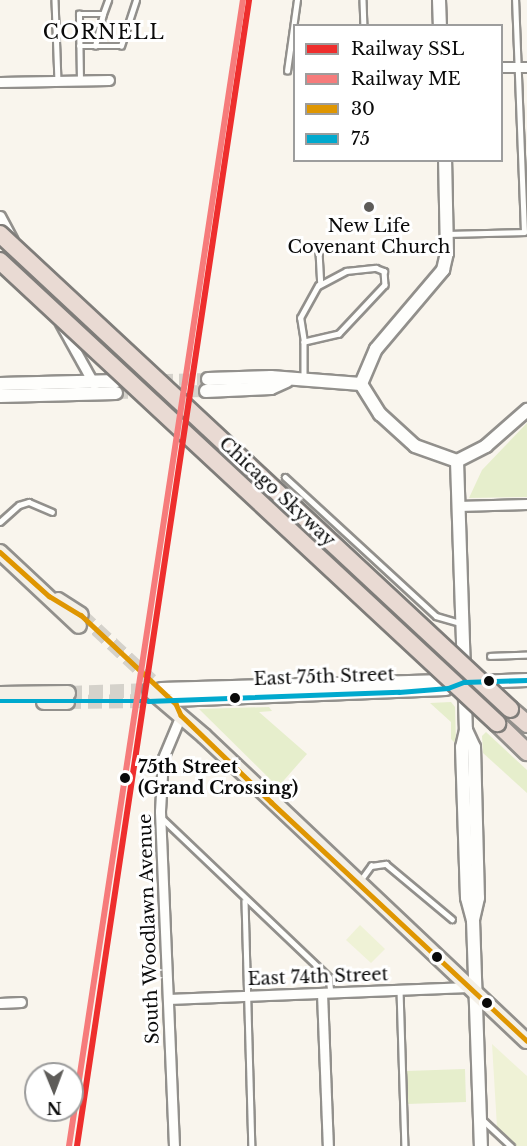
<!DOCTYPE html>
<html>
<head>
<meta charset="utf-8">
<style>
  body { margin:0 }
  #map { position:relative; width:527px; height:1146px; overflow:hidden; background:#f9f5ed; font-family:"Libre Baskerville",serif }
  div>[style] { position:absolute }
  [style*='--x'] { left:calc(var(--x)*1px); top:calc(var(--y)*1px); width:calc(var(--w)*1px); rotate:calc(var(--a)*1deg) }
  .green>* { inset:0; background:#e6eecc }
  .pitch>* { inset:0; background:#eff2d6 }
  .tertiary-tunnel>* { height:12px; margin-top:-6px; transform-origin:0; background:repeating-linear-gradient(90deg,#d5d2cb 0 12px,transparent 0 18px) }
  .secondary-tunnel>* { height:14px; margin-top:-7px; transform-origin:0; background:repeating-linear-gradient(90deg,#d5d2cb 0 14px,transparent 0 21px) }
  .roads { filter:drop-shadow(2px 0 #92908c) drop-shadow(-2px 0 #92908c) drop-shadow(0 2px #92908c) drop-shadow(0 -2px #92908c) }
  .service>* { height:4.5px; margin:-2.25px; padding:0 2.25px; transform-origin:2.25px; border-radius:2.25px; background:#fefefc }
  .minor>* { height:9px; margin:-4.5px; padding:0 4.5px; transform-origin:4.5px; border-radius:4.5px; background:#fefefc }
  .tertiary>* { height:12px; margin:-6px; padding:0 6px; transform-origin:6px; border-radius:6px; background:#fefefc }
  .secondary>* { height:14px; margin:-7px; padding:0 7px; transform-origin:7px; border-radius:7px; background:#f4f0e7 }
  .motorway>* { height:16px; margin:-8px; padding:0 8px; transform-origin:8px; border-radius:8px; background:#e9dad3 }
  .bridges { filter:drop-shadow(2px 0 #7f7d7a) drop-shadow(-2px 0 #7f7d7a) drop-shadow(0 2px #7f7d7a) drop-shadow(0 -2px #7f7d7a) }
  .motorway-bridge>* { height:16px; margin:-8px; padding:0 8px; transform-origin:8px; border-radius:8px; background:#e9dad3 }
  .bus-1>* { height:4.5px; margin:-2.25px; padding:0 2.25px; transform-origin:2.25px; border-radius:2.25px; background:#df9601 }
  .bus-2>* { height:4.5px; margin:-2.25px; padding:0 2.25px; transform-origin:2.25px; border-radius:2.25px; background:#00a9ce }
  .rail-1>* { height:6px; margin:-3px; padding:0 3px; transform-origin:3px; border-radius:3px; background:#ee2e2d }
  .rail-2>* { height:6px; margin:-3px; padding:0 3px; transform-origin:3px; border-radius:3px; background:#f67b7b }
  .dots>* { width:16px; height:16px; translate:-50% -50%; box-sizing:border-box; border:3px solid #fff; border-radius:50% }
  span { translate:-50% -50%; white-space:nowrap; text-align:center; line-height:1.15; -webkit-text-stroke:6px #fff; paint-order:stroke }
  .poi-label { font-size:18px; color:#0a0a0a }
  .street-label { font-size:18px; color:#0a0a0a }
  .stop-label { font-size:18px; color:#0a0a0a; font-weight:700 }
  .left { translate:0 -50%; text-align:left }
  .neighbourhood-label { font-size:20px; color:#0a0a0a; letter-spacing:1.5px }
  .legend { position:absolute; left:293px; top:24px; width:210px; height:138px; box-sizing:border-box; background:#fff; border:2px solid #9d9d9d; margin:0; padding:8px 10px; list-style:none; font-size:18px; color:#0a0a0a }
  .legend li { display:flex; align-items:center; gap:12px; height:30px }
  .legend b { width:30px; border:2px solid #9d9d9d }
  .north { position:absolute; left:24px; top:1062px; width:60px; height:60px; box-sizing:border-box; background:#fff; border:2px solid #9d9d9d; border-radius:50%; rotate:179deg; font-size:16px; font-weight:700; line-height:24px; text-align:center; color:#0a0a0a }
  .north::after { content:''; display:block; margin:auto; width:21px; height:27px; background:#5e5c59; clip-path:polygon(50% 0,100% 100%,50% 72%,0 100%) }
</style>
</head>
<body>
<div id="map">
  <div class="green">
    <i style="clip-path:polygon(527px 423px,527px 497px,469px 498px,482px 470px)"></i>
    <i style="clip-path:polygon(451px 702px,455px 707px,456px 744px,451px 739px,451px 722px,430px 703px)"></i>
    <i style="clip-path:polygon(269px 707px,272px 711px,259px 712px,307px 754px,278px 787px,199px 709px)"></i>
    <i style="clip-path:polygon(486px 732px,527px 770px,527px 793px,483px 753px,482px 736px)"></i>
    <i style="clip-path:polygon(465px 1069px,466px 1102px,407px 1104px,406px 1071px)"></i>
  </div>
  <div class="pitch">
    <i style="clip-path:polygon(360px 925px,385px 949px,371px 963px,346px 940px)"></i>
    <i style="clip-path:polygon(492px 1044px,527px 1076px,527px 1146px,516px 1146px,497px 1127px)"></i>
  </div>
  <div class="tertiary-tunnel">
    <i style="--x:125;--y:381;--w:83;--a:-1.4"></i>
    <i style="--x:116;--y:393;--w:90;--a:-1.3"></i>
  </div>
  <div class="secondary-tunnel">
    <i style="--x:81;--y:615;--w:96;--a:42.9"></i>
    <i style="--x:68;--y:693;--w:82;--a:-2.1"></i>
    <i style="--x:67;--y:702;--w:81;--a:-0.7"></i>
  </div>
  <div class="roads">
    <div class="service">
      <i style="--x:55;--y:0;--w:81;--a:87.9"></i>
      <i style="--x:363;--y:0;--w:26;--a:88"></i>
      <i style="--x:79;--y:46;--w:42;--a:0"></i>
      <i style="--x:121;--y:46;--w:48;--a:-71.9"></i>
      <i style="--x:95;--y:46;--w:33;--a:-76"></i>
      <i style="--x:287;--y:71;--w:72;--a:-82"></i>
      <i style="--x:80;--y:81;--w:67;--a:-90.9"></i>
      <i style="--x:79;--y:14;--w:24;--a:0"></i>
      <i style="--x:103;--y:14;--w:15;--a:-70"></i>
      <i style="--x:449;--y:234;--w:75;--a:-1.5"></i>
      <i style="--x:524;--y:232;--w:232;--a:-92.2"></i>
      <i style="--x:319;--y:251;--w:33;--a:87"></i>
      <i style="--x:304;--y:342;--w:24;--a:-99"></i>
      <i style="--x:300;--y:318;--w:37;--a:-61"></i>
      <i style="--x:318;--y:286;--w:32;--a:-28"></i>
      <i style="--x:346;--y:271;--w:30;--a:-6"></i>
      <i style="--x:376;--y:268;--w:9;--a:21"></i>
      <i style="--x:384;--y:271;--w:14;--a:86"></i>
      <i style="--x:385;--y:285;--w:67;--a:133.2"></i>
      <i style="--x:339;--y:334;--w:36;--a:167"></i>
      <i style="--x:304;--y:342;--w:36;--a:90"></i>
      <i style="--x:285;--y:477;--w:205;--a:42.6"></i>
      <i style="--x:436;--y:616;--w:26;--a:16"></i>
      <i style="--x:0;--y:522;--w:25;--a:-42"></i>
      <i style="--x:19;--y:505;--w:10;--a:-17"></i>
      <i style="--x:29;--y:502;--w:25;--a:23"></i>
      <i style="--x:490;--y:656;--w:37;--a:-2"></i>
      <i style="--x:162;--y:818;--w:231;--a:43.6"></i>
      <i style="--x:329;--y:977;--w:16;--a:83"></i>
      <i style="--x:360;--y:881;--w:19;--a:-54"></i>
      <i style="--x:371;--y:866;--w:15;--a:-8"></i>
      <i style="--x:386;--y:864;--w:86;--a:39.8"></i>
      <i style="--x:245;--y:901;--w:245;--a:88.4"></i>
      <i style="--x:400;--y:990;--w:156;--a:88.2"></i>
      <i style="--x:482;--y:1119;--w:40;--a:43"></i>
    </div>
    <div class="minor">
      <i style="--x:502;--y:67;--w:25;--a:0"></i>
      <i style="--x:0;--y:82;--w:109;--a:-1.1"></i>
      <i style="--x:0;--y:216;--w:27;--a:62"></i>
      <i style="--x:29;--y:268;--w:31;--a:61"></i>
      <i style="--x:60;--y:323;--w:70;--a:60.9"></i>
      <i style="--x:458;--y:506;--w:69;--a:-1.7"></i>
      <i style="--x:322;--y:993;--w:153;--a:87.8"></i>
      <i style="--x:168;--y:999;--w:301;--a:-2.3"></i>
      <i style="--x:0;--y:1003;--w:21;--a:-3"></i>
      <i style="--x:174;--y:1146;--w:335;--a:-92.4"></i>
      <i style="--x:160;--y:811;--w:53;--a:-86.8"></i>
      <i style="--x:163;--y:758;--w:47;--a:-67.3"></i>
    </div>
    <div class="tertiary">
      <i style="--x:439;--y:0;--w:26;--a:88"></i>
      <i style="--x:208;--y:379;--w:63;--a:-1.8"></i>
      <i style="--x:271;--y:377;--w:90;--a:4.4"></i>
      <i style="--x:0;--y:384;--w:117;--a:-1.5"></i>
      <i style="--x:361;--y:384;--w:38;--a:-67"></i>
      <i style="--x:376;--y:349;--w:104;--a:-49.7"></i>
      <i style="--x:443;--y:270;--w:17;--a:-77"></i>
      <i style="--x:447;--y:253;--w:93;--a:-91.2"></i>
      <i style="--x:361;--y:384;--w:36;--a:58"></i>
      <i style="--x:380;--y:414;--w:47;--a:42.4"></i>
      <i style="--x:415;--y:446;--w:45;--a:19.7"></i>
      <i style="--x:457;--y:461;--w:33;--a:-27"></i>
      <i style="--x:486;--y:446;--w:55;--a:-41.3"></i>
      <i style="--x:206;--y:391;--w:65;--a:-2.6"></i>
      <i style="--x:271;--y:388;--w:17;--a:-24"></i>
      <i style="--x:0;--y:396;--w:116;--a:-1.5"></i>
      <i style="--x:457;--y:461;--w:269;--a:88.1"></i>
      <i style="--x:466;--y:730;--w:17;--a:103"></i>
      <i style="--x:462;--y:747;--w:151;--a:88.1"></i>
      <i style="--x:467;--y:898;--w:23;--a:75"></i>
      <i style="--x:477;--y:682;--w:50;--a:-2.3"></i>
      <i style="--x:161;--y:689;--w:293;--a:-1.6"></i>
      <i style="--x:173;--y:700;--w:273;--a:-2.3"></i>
      <i style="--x:466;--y:730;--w:19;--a:65"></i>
      <i style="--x:474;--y:747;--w:151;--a:88.5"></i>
      <i style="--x:478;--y:898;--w:23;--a:103"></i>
      <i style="--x:473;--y:920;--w:226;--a:88"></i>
    </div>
    <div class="secondary">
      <i style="--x:0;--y:552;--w:108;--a:43.1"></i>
      <i style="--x:58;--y:600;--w:27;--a:33"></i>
      <i style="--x:150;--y:690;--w:71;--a:40.4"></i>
      <i style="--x:204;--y:736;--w:444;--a:43.4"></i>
      <i style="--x:0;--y:694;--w:68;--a:-0.8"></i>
      <i style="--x:44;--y:702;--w:23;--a:0"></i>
    </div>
    <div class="motorway">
      <i style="--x:510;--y:709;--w:23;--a:41"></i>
      <i style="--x:497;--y:723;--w:42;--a:44"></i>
    </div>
  </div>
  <div class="bridges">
    <div class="motorway-bridge">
      <i style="--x:0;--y:234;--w:697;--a:42.96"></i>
      <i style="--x:0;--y:261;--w:679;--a:42.91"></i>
    </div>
  </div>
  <div class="bus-1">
    <i style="--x:0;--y:552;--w:66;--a:41.9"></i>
    <i style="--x:49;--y:596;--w:37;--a:31"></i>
    <i style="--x:81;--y:615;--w:130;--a:43.1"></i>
    <i style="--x:176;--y:704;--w:12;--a:66"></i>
    <i style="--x:181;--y:715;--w:125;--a:44"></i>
    <i style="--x:271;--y:802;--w:350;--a:43"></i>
  </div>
  <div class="bus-2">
    <i style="--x:0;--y:701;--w:148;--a:0"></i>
    <i style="--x:148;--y:701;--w:251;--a:-2.1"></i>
    <i style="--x:399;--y:692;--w:49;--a:-4.7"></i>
    <i style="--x:448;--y:688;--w:17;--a:-21"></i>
    <i style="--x:464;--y:682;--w:63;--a:-1.8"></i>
  </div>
  <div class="rail-1">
    <i style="--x:77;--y:1146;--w:1159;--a:-81.46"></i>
  </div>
  <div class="rail-2">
    <i style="--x:69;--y:1146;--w:1159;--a:-81.37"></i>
  </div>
  <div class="dots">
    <i style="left:369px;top:207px;background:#5e5c59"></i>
    <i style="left:489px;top:681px;background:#0a0a0a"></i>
    <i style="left:235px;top:698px;background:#0a0a0a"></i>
    <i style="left:125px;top:778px;background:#0a0a0a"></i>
    <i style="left:437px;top:957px;background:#0a0a0a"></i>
    <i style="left:487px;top:1003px;background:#0a0a0a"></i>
  </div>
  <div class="poi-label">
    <span style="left:369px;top:237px">New Life<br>Covenant Church</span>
  </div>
  <div class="street-label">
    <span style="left:277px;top:492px;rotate:43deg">Chicago Skyway</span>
    <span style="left:324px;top:677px;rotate:-2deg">East 75th Street</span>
    <span style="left:149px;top:929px;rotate:-92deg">South Woodlawn Avenue</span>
    <span style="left:318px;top:977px;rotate:-2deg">East 74th Street</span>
  </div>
  <div class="stop-label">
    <span class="left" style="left:138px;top:778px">75th Street<br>(Grand Crossing)</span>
  </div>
  <div class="neighbourhood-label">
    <span style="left:104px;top:32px">CORNELL</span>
  </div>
  <ul class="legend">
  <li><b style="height:8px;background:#ee2e2d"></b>Railway SSL</li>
  <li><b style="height:8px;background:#f67b7b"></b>Railway ME</li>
  <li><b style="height:8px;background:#df9601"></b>30</li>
  <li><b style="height:8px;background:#00a9ce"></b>75</li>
  </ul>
  <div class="north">N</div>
</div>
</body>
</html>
